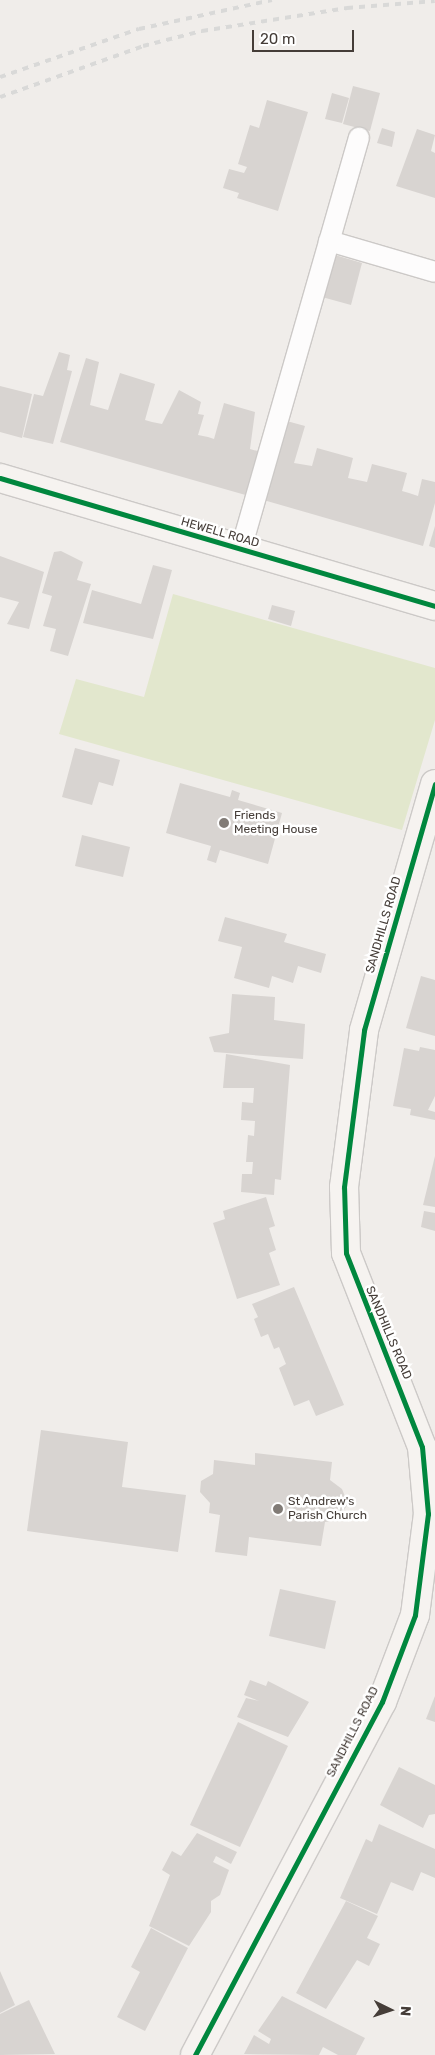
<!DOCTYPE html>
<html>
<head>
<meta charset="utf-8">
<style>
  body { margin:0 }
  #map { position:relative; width:435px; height:2055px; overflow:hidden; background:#f0edea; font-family:Rubik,sans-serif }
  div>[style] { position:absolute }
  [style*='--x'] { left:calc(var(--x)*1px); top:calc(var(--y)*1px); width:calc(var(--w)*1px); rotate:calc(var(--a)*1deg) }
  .green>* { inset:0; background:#e2e7cd }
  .building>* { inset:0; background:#d8d4d1 }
  .roads { filter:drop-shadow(1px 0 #ccc9c7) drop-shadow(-1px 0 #ccc9c7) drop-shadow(0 1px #ccc9c7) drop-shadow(0 -1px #ccc9c7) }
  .lane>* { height:20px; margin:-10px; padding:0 10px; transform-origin:10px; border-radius:10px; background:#fdfcfc }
  .secondary>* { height:28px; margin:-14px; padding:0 14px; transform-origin:14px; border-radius:14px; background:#f6f3f0 }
  .rail>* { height:4px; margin-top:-2px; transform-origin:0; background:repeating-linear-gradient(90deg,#d9d9d8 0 6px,transparent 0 12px) }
  .cycleway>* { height:5px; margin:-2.5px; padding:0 2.5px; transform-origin:2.5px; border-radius:2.5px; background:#00873e }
  .dots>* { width:14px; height:14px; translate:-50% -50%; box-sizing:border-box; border:2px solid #fff; border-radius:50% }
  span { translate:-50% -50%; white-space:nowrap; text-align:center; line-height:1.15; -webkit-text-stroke:5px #fff; paint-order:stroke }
  .street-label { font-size:12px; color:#453d38 }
  .poi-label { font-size:12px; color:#453d38 }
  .left { translate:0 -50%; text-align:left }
  .north { position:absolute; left:365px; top:1985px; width:50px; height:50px; -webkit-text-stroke:4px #fff; paint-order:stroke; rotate:94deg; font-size:14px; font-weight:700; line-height:20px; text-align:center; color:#453d38 }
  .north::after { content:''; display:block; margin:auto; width:18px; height:22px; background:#453d38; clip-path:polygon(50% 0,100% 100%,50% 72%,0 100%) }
  .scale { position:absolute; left:252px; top:30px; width:102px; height:22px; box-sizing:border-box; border:2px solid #453d38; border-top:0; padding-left:6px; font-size:15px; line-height:18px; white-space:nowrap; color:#453d38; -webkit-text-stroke:4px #fff; paint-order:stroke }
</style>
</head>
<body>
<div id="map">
  <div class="green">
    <i style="clip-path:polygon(173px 594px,435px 668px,435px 720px,402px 830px,59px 734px,76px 679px,144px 697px)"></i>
  </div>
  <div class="building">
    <i style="clip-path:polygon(353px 86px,380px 93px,370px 131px,343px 124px)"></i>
    <i style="clip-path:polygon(332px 93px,349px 98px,342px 123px,325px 119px)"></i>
    <i style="clip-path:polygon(267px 100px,308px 112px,278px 211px,237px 198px,239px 193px,223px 188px,229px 169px,244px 173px,247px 167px,238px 164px,250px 125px,259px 128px)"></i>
    <i style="clip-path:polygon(382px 128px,395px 132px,392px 147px,377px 143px)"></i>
    <i style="clip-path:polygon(417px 129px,435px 135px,431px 151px,435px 153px,435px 198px,396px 186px)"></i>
    <i style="clip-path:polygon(335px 255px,362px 263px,351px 305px,322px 297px)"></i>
    <i style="clip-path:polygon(59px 352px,70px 355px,67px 370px,72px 371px,53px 444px,23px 437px,34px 394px,43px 396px)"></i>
    <i style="clip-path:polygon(86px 358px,99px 362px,90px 405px,108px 410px,120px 373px,155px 384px,145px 420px,152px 422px,162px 424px,179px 390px,201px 402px,198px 414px,204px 415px,198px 435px,208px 437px,214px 439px,224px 403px,255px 412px,250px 449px,261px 452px,249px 496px,60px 442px)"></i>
    <i style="clip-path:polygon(0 386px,32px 394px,22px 438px,0 432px)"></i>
    <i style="clip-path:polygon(283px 420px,305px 426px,294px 463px,312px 466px,317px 448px,353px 458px,348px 478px,367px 482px,372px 464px,407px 473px,402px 491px,409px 493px,418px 496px,422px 479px,435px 482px,435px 503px,423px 546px,260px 499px)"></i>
    <i style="clip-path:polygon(435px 526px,435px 548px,429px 546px)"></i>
    <i style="clip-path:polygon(61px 551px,83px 562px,77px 580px,91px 584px,68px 656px,50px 651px,56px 629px,43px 626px,52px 596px,42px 593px,54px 552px)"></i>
    <i style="clip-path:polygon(0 556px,44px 572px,29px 629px,7px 624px,19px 602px,0 597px)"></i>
    <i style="clip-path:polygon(153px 565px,172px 570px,153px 639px,83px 623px,92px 590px,141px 604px)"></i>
    <i style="clip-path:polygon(272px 605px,295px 611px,291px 626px,268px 619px)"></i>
    <i style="clip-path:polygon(75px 748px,120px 760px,113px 786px,99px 782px,92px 805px,62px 797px)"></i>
    <i style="clip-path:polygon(180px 783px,230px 797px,232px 790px,240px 793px,238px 800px,282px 813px,268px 864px,220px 850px,216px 863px,207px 860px,211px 846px,166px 833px)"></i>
    <i style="clip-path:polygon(82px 835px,130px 847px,123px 877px,75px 866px)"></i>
    <i style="clip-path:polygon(225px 917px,287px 934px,284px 942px,326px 954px,321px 973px,298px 966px,293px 983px,272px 976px,269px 988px,234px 978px,242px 947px,218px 941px)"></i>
    <i style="clip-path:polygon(421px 976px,435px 980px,435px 1036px,406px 1028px)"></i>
    <i style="clip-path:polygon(232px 994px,275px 997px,274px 1020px,305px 1024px,303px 1059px,214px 1052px,209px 1037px,229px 1033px)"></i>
    <i style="clip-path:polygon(420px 1047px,435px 1050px,435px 1096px,428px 1110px,435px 1112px,435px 1120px,410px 1115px,411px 1109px,393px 1106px,404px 1048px,419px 1051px)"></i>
    <i style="clip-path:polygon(226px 1054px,290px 1065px,281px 1180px,275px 1179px,274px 1195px,241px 1192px,242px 1174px,252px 1174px,253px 1162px,246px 1162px,248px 1135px,254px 1136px,255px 1121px,241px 1120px,242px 1102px,253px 1103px,254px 1088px,223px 1088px)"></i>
    <i style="clip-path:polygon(435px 1156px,435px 1207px,423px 1205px)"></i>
    <i style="clip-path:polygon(266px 1197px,275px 1226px,269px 1228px,276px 1250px,269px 1253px,280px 1285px,237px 1299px,213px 1223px,225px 1219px,223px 1211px)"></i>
    <i style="clip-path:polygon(424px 1211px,435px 1213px,435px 1231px,421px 1227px)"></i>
    <i style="clip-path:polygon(294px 1287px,344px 1405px,316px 1416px,309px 1400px,294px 1406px,279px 1368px,286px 1364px,279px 1347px,274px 1349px,268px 1334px,261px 1337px,254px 1319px,258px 1317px,252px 1304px)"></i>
    <i style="clip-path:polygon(41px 1430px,128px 1442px,122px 1487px,186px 1495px,178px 1552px,27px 1531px)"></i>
    <i style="clip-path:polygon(255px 1453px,332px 1462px,330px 1480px,342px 1489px,348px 1504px,337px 1520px,325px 1522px,321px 1546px,249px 1537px,247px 1556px,215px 1552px,220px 1515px,209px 1513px,210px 1503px,200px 1492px,201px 1481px,213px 1474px,214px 1460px,255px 1465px)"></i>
    <i style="clip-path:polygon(280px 1589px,336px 1601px,325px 1649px,269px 1636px)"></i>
    <i style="clip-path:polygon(250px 1680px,266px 1686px,268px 1681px,309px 1702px,288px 1737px,237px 1717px,246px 1698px,259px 1701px,244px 1695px)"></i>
    <i style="clip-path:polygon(435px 1696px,435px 1722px,426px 1719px)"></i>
    <i style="clip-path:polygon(238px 1722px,288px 1746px,240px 1847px,190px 1825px)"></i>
    <i style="clip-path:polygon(399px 1767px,435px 1785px,435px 1814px,429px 1815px,423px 1828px,380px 1805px)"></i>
    <i style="clip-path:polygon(379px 1824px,435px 1849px,435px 1878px,421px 1872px,413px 1891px,391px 1882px,377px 1914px,340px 1898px,366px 1839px,372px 1842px)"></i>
    <i style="clip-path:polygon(197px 1833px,237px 1852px,231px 1864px,216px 1856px,213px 1862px,229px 1870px,220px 1895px,211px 1901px,211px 1912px,189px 1946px,149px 1926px,170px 1875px,162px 1870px,172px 1851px,181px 1856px)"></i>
    <i style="clip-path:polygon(346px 1901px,378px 1916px,367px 1938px,380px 1944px,369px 1966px,357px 1960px,326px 2009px,296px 1993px)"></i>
    <i style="clip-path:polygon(151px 1928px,188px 1948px,145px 2031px,117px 2017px,140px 1972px,131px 1967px)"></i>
    <i style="clip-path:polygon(0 1971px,15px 2005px,0 2013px)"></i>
    <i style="clip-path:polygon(282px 1996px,365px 2038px,356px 2055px,338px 2055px,323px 2047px,319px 2055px,244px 2054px,254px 2035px,269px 2044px,271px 2039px,258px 2031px)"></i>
    <i style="clip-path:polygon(29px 2000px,55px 2054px,0 2055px,0 2014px)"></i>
  </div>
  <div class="roads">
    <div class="lane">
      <i style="--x:329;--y:241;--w:110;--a:16.3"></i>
      <i style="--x:241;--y:549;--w:428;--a:-74"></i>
    </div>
    <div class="secondary">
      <i style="--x:0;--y:478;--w:453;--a:16.4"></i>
      <i style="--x:195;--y:2055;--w:399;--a:-62.1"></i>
      <i style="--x:382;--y:1702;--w:93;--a:-69.2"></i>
      <i style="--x:415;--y:1615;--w:102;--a:-82.7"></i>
      <i style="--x:428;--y:1514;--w:67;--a:-95.1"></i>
      <i style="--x:422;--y:1447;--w:208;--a:-111.4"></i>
      <i style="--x:346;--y:1253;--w:66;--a:-91.7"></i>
      <i style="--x:344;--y:1187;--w:158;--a:-82.7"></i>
      <i style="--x:364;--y:1030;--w:256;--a:-73.9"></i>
    </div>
  </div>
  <div class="rail">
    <i style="--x:0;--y:77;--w:147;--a:-19.1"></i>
    <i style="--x:139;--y:29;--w:136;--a:-12.3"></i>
    <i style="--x:0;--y:97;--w:152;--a:-19.6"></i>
    <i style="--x:143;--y:46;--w:61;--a:-14.3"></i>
    <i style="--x:202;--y:31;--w:147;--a:-9"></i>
    <i style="--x:347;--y:8;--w:88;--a:-4.5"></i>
  </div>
  <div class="cycleway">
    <i style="--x:0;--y:478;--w:453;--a:16.4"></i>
    <i style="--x:195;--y:2055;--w:399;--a:-62.1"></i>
    <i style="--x:382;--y:1702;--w:93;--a:-69.2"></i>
    <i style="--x:415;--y:1615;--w:102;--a:-82.7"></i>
    <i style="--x:428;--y:1514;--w:67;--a:-95.1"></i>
    <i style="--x:422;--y:1447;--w:208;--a:-111.4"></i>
    <i style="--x:346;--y:1253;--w:66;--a:-91.7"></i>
    <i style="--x:344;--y:1187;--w:158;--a:-82.7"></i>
    <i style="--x:364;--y:1030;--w:256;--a:-73.9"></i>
  </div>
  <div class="dots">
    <i style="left:224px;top:823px;background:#817b76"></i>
    <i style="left:278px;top:1509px;background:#817b76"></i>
  </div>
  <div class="street-label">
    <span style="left:220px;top:533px;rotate:16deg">HEWELL ROAD</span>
    <span style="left:384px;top:925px;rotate:-74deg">SANDHILLS ROAD</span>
    <span style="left:388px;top:1333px;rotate:67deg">SANDHILLS ROAD</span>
    <span style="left:353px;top:1732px;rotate:-63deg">SANDHILLS ROAD</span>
  </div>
  <div class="poi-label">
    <span class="left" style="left:234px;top:823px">Friends<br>Meeting House</span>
    <span class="left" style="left:288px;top:1509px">St Andrew's<br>Parish Church</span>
  </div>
  <div class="north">N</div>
  <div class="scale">20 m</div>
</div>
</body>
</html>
